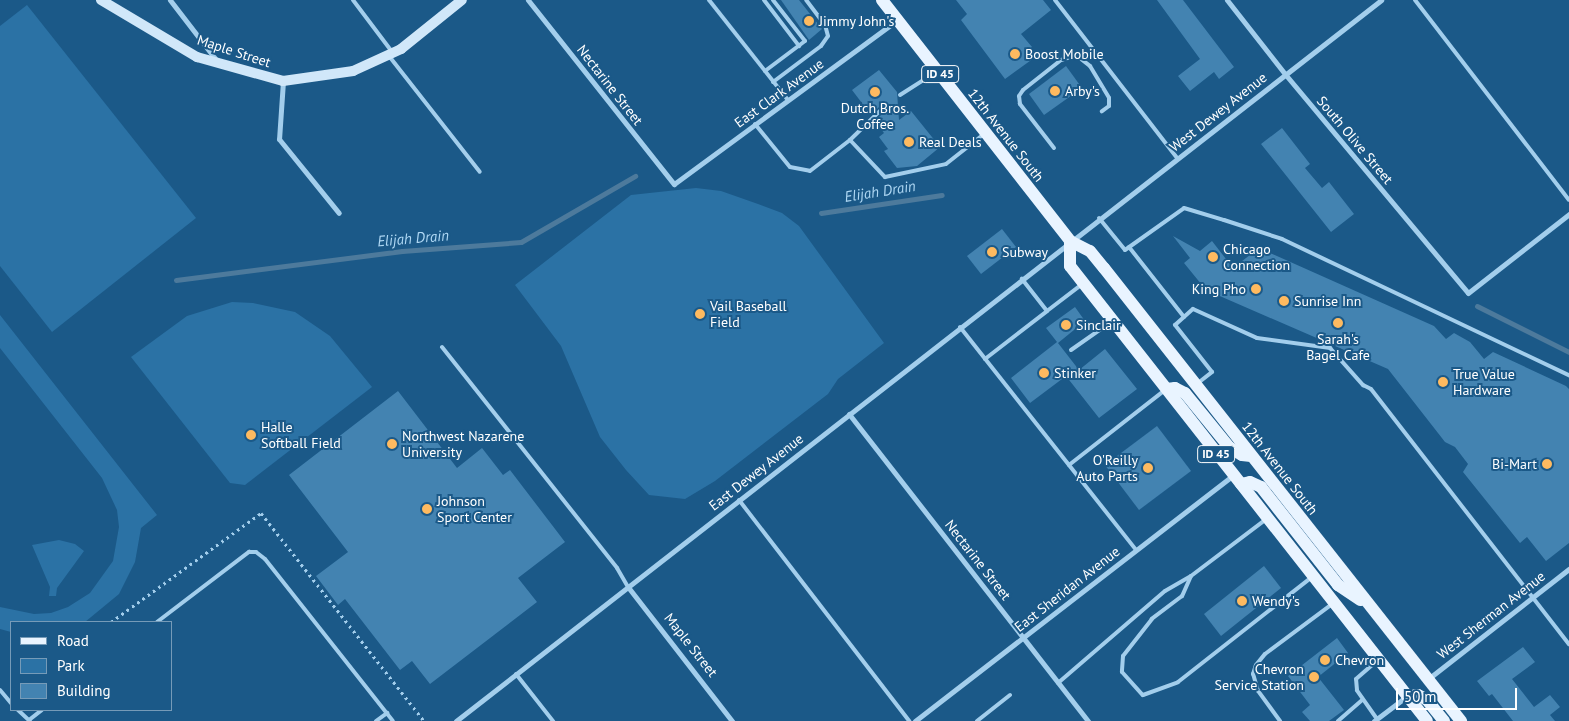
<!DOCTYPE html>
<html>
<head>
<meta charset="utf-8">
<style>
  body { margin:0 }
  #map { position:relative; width:1569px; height:721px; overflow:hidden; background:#1b5988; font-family:"PT Sans",sans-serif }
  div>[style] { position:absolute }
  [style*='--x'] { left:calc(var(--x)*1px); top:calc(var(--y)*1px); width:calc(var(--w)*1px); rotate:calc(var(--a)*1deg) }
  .green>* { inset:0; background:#2b72a5 }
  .stream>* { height:5px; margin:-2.5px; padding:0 2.5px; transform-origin:2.5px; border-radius:2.5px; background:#4d7a9c }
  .building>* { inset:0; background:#4383b1 }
  .path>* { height:3px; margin-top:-1.5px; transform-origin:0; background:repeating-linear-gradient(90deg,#a3ceec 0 2.5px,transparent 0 6.5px) }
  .service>* { height:4px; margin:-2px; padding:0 2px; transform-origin:2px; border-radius:2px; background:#a3ceec }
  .minor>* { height:5px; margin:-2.5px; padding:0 2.5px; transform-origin:2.5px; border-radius:2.5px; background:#a3ceec }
  .secondary>* { height:10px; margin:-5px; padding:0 5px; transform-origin:5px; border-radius:5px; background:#d0e7f9 }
  .primary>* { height:12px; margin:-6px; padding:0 6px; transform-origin:6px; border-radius:6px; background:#e9f4ff }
  .dots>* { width:14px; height:14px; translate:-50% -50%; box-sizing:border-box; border:2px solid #1b5988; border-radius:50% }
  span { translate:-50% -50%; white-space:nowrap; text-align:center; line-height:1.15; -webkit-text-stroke:4px #1b5988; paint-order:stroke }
  .shield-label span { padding:1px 4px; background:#1b5988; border:1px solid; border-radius:4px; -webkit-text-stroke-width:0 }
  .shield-label { font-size:12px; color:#fff; font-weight:700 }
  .poi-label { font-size:14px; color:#fff }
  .left { translate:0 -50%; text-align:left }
  .right { translate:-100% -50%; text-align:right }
  .street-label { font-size:14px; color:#fff }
  .water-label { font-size:15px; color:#afd8f4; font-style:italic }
  .legend { position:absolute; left:10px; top:621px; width:162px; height:90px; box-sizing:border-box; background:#1b5988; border:1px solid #769bb8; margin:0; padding:6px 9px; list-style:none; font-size:15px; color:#fff }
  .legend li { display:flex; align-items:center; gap:10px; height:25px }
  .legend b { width:25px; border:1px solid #769bb8 }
  .scale { position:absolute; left:1396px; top:688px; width:121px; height:22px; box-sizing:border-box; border:2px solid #fff; border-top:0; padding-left:6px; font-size:15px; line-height:18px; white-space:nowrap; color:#fff; -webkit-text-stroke:4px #1b5988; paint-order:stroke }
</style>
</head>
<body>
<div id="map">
  <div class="green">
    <i style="clip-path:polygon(27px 5px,196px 218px,52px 332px,0 266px,0 26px)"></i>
    <i style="clip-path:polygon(696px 188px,721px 191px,758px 204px,782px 213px,799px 226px,884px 343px,838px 379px,828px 394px,715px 481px,685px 499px,649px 495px,626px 470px,600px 437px,561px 346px,515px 285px,631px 195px)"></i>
    <i style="clip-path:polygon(232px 302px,253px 303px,295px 312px,330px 336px,372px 387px,245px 485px,230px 483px,131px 357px,187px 316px)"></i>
    <i style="clip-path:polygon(0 315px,157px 515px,141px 528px,135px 562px,119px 594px,85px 622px,11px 622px,11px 632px,0 629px,0 607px,34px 614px,51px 613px,68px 607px,90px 593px,113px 561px,119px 527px,117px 510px,102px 478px,0 348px)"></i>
    <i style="clip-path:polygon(59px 540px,75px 544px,84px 551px,57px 588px,56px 596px,49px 596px,50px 587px,32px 545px)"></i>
  </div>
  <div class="stream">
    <i style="--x:821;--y:213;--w:122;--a:-8.5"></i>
    <i style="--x:176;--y:280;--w:228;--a:-7.3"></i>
    <i style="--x:402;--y:251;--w:119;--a:-4.3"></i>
    <i style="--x:521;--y:242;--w:132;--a:-30.1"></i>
    <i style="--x:1477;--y:306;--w:103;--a:26.6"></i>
  </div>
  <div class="building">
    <i style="clip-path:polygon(781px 0,799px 0,822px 29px,809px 40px)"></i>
    <i style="clip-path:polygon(956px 0,1043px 0,1051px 10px,1021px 34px,1032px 47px,1028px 50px,1034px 58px,1005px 79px,961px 20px,967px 14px)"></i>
    <i style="clip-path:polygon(1157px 0,1183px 0,1234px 67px,1219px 79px,1214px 72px,1190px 91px,1178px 76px,1200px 59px)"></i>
    <i style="clip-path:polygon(1066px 66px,1082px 88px,1044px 115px,1029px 94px)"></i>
    <i style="clip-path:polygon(879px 70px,897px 92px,899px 120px,911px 111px,940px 147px,917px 166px,897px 168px,884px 151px,888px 149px,879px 137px,884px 133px,875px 121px,885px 111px,885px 107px,880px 106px,871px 115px,852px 90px)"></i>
    <i style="clip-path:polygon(1282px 128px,1310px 164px,1305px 168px,1322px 188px,1329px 182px,1354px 214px,1331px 232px,1261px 144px)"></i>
    <i style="clip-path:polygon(1002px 229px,1016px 247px,981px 274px,967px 256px)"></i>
    <i style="clip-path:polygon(1173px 236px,1200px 251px,1212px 241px,1233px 268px,1259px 248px,1434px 326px,1446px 339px,1454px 333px,1470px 342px,1484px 359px,1493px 352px,1566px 386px,1569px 389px,1569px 543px,1546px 561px,1527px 537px,1520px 543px,1463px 472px,1468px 464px,1455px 447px,1445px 442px,1388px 369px,1206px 290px,1184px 263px,1190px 258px)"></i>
    <i style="clip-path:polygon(1075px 307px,1085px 321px,1058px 343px,1079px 370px,1105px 349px,1137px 389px,1099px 418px,1066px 376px,1030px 403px,1011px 378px,1057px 342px,1046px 328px)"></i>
    <i style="clip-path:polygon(398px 391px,457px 468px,482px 448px,503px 475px,510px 470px,565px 542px,518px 578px,537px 602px,430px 684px,412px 661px,400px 670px,345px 599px,338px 605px,316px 576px,348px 552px,289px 475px)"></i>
    <i style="clip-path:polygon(1157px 426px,1191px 471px,1139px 510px,1105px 465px)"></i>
    <i style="clip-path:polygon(1264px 566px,1281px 588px,1221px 636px,1204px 614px)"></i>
    <i style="clip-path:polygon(1337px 638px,1348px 653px,1318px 677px,1344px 710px,1329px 721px,1310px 721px,1302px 712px,1310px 705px,1288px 676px)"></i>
    <i style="clip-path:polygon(1523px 647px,1535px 662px,1512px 679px,1534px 707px,1550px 695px,1560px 707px,1550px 715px,1555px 721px,1513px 721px,1492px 694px,1489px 696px,1477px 681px)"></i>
  </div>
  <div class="path">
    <i style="--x:111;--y:622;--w:185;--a:-36"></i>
    <i style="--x:261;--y:513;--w:264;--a:51.9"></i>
  </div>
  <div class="service">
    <i style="--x:353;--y:0;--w:66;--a:53"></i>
    <i style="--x:709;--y:0;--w:127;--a:51.7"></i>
    <i style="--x:764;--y:0;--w:58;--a:52.7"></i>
    <i style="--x:1055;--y:0;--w:200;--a:52.3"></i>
    <i style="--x:1415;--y:0;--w:252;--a:52.4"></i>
    <i style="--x:389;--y:56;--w:147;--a:51.9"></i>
    <i style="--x:765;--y:71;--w:50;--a:-36.9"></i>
    <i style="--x:805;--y:41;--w:52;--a:-128"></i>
    <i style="--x:773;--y:82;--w:60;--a:-36.9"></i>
    <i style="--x:821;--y:46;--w:12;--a:-55"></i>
    <i style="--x:828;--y:36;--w:11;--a:-105"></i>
    <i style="--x:825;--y:25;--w:31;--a:-127"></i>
    <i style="--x:900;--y:95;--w:43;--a:-32.6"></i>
    <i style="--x:755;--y:124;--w:55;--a:50.9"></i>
    <i style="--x:790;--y:167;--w:20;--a:11"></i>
    <i style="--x:810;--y:171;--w:51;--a:-37.8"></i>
    <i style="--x:850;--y:140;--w:45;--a:-44.1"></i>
    <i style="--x:850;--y:140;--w:51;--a:46.6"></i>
    <i style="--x:885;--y:177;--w:62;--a:-12"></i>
    <i style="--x:946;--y:164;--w:48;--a:-38.3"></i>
    <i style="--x:1054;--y:148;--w:56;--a:-127.7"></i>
    <i style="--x:1020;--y:104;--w:8;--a:-97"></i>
    <i style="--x:1019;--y:96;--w:7;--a:-56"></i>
    <i style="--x:1023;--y:90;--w:48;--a:-38.3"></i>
    <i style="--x:1061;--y:60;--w:16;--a:-18"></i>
    <i style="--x:1076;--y:55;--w:18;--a:38"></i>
    <i style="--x:1090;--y:66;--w:37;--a:59"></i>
    <i style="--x:1109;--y:98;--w:8;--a:90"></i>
    <i style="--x:1109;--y:106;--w:9;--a:144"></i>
    <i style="--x:1099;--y:218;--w:41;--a:50.9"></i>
    <i style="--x:1125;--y:250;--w:72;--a:-35.4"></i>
    <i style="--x:1184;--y:208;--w:42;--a:16.7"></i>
    <i style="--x:1224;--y:220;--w:61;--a:18.1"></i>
    <i style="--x:1282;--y:239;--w:318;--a:25.4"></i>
    <i style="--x:1129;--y:247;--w:89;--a:51.8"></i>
    <i style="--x:1047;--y:311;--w:43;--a:-37.4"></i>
    <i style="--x:960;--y:327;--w:284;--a:51.7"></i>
    <i style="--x:442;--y:347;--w:282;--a:51.6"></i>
    <i style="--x:617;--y:568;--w:22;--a:60"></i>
    <i style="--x:1071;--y:350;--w:49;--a:-35"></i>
    <i style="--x:985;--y:359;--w:78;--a:-37.7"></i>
    <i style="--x:1047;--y:311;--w:41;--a:-128"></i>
    <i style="--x:1198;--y:383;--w:18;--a:-38"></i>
    <i style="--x:1212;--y:372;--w:60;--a:-128.2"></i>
    <i style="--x:1175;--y:325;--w:24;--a:-42"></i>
    <i style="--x:1193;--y:309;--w:70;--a:24.4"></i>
    <i style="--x:1257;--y:338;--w:74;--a:7.8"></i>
    <i style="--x:1330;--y:348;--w:50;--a:48.3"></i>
    <i style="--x:1363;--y:385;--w:9;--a:27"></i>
    <i style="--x:1371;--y:389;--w:323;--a:52.2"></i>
    <i style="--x:1069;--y:465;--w:122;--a:-38"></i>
    <i style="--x:739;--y:500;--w:279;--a:52.4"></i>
    <i style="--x:1191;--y:576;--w:22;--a:114"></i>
    <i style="--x:1182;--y:596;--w:38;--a:143"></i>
    <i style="--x:1152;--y:619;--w:47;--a:128.1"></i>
    <i style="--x:1123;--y:656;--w:16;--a:94"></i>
    <i style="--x:1122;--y:672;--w:31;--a:48"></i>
    <i style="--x:1143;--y:695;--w:37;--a:-20"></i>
    <i style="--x:1178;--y:682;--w:170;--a:-38.1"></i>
    <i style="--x:157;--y:622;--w:116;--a:-37.3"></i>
    <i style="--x:249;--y:552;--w:7;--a:0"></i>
    <i style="--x:256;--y:552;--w:11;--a:38"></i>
    <i style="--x:265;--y:559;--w:206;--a:51.7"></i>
    <i style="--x:516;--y:674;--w:60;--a:51.8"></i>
    <i style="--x:1058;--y:683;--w:141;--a:-40.7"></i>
    <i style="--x:1165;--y:591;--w:30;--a:-30"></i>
    <i style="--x:1191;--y:576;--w:93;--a:-37.1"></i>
    <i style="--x:0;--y:690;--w:17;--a:50"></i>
    <i style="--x:18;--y:710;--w:16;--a:43"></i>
    <i style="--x:1377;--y:719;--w:35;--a:-125"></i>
    <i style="--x:1357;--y:690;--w:11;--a:-95"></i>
    <i style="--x:1356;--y:679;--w:28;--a:-41"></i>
    <i style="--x:29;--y:720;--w:16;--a:-38"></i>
    <i style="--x:376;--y:721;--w:14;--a:-36"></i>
    <i style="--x:977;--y:721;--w:42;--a:-38.2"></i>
    <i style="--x:1280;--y:721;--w:37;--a:-126"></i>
    <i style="--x:1258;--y:691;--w:18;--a:-106"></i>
    <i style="--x:1253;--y:674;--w:9;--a:-72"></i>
    <i style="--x:1256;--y:665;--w:14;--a:-51"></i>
    <i style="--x:1265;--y:654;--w:84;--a:-36.7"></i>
    <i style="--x:1338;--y:721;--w:32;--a:-41"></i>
  </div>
  <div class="minor">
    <i style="--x:170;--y:0;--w:77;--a:52.4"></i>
    <i style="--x:528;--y:0;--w:235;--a:51.6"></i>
    <i style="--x:674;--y:184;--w:277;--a:-36.3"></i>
    <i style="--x:1227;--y:0;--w:94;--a:51.9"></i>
    <i style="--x:1285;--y:74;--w:285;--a:50.1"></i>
    <i style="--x:1468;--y:293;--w:128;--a:-38"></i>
    <i style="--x:283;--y:81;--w:58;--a:93.9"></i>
    <i style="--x:279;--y:139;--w:95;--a:51"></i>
    <i style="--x:849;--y:414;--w:389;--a:52.1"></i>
    <i style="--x:628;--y:587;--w:170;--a:52.2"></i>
    <i style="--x:1428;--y:679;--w:179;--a:-38"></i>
    <i style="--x:456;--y:721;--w:1173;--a:-37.93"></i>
    <i style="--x:915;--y:721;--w:402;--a:-37.7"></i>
    <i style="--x:1374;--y:721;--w:41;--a:-37.1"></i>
  </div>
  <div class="secondary">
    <i style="--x:101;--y:0;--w:112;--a:30.7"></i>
    <i style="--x:197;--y:57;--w:89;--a:15.6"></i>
    <i style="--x:283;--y:81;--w:71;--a:-8.1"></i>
    <i style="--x:353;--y:71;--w:53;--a:-24.6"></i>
    <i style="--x:401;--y:49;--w:78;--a:-38.8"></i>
  </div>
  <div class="primary">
    <i style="--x:882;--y:0;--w:306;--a:52"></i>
    <i style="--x:1070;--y:241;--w:22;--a:27"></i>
    <i style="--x:1090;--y:251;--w:22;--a:51"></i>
    <i style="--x:1104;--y:268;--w:577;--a:51.76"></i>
    <i style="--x:1070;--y:241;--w:25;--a:90"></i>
    <i style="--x:1070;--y:266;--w:578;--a:51.88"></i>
    <i style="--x:1167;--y:389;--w:8;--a:-7"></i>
    <i style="--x:1175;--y:388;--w:11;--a:27"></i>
    <i style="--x:1185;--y:393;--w:70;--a:50.8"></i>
    <i style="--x:1229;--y:447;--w:15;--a:32"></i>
    <i style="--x:1242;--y:455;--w:9;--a:6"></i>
    <i style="--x:1241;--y:484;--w:9;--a:-13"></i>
    <i style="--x:1250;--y:482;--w:12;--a:24"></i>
    <i style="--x:1261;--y:487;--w:125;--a:51.8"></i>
    <i style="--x:1338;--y:585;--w:27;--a:34"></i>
    <i style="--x:1407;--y:696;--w:11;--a:-5"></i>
    <i style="--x:1418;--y:695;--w:10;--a:29"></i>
    <i style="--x:1427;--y:700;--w:27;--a:51"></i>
  </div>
  <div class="dots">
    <i style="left:809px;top:21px;background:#feba60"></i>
    <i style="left:1015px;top:54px;background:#feba60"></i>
    <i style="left:1055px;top:91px;background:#feba60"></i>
    <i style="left:875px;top:92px;background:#feba60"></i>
    <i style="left:909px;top:142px;background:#feba60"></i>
    <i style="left:992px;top:252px;background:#feba60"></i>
    <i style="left:1213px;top:257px;background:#feba60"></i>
    <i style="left:1256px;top:289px;background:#feba60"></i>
    <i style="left:1284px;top:301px;background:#feba60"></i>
    <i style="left:700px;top:314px;background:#feba60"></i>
    <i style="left:1338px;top:323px;background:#feba60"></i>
    <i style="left:1066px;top:325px;background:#feba60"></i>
    <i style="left:1044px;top:373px;background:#feba60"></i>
    <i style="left:1443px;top:382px;background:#feba60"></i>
    <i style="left:251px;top:435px;background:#feba60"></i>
    <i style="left:392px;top:444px;background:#feba60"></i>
    <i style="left:1547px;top:464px;background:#feba60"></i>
    <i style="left:1148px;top:468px;background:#feba60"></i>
    <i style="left:427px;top:509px;background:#feba60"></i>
    <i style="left:1242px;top:601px;background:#feba60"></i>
    <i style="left:1325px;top:660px;background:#feba60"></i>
    <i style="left:1314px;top:677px;background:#feba60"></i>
  </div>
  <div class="shield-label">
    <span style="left:940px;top:74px">ID 45</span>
    <span style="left:1216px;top:454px">ID 45</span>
  </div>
  <div class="poi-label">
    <span class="left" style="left:819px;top:21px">Jimmy John's</span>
    <span class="left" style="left:1025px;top:54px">Boost Mobile</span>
    <span class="left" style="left:1065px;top:91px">Arby's</span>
    <span style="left:875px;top:116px">Dutch Bros.<br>Coffee</span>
    <span class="left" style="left:919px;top:142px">Real Deals</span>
    <span class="left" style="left:1223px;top:257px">Chicago<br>Connection</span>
    <span class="left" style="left:1002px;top:252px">Subway</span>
    <span class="right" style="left:1246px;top:289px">King Pho</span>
    <span class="left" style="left:1294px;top:301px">Sunrise Inn</span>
    <span class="left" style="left:710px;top:314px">Vail Baseball<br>Field</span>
    <span class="left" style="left:1076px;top:325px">Sinclair</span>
    <span style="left:1338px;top:347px">Sarah's<br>Bagel Cafe</span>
    <span class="left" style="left:1054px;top:373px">Stinker</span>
    <span class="left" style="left:1453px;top:382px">True Value<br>Hardware</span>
    <span class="left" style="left:261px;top:435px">Halle<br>Softball Field</span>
    <span class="left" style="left:402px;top:444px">Northwest Nazarene<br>University</span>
    <span class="right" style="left:1138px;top:468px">O'Reilly<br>Auto Parts</span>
    <span class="right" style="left:1537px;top:464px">Bi-Mart</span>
    <span class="left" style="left:437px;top:509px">Johnson<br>Sport Center</span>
    <span class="left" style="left:1252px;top:601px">Wendy's</span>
    <span class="left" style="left:1335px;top:660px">Chevron</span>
    <span class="right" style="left:1304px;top:677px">Chevron<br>Service Station</span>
  </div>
  <div class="street-label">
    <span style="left:234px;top:51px;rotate:18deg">Maple Street</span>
    <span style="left:610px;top:85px;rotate:52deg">Nectarine Street</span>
    <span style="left:779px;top:93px;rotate:-36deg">East Clark Avenue</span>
    <span style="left:1218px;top:112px;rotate:-38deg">West Dewey Avenue</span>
    <span style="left:1006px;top:135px;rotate:52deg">12th Avenue South</span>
    <span style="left:1355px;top:140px;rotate:50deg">South Olive Street</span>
    <span style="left:1280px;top:468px;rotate:52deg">12th Avenue South</span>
    <span style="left:756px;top:472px;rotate:-38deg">East Dewey Avenue</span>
    <span style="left:978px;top:560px;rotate:52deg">Nectarine Street</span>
    <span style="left:1067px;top:589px;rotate:-38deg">East Sheridan Avenue</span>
    <span style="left:1491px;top:615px;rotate:-38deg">West Sherman Avenue</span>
    <span style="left:691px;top:645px;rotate:52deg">Maple Street</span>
  </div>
  <div class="water-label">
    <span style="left:880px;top:191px;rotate:-9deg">Elijah Drain</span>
    <span style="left:413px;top:238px;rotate:-5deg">Elijah Drain</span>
  </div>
  <ul class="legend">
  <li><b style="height:6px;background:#e9f4ff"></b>Road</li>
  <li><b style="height:14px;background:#2b72a5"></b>Park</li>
  <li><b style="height:14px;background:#4383b1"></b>Building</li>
  </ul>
  <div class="scale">50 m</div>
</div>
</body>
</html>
